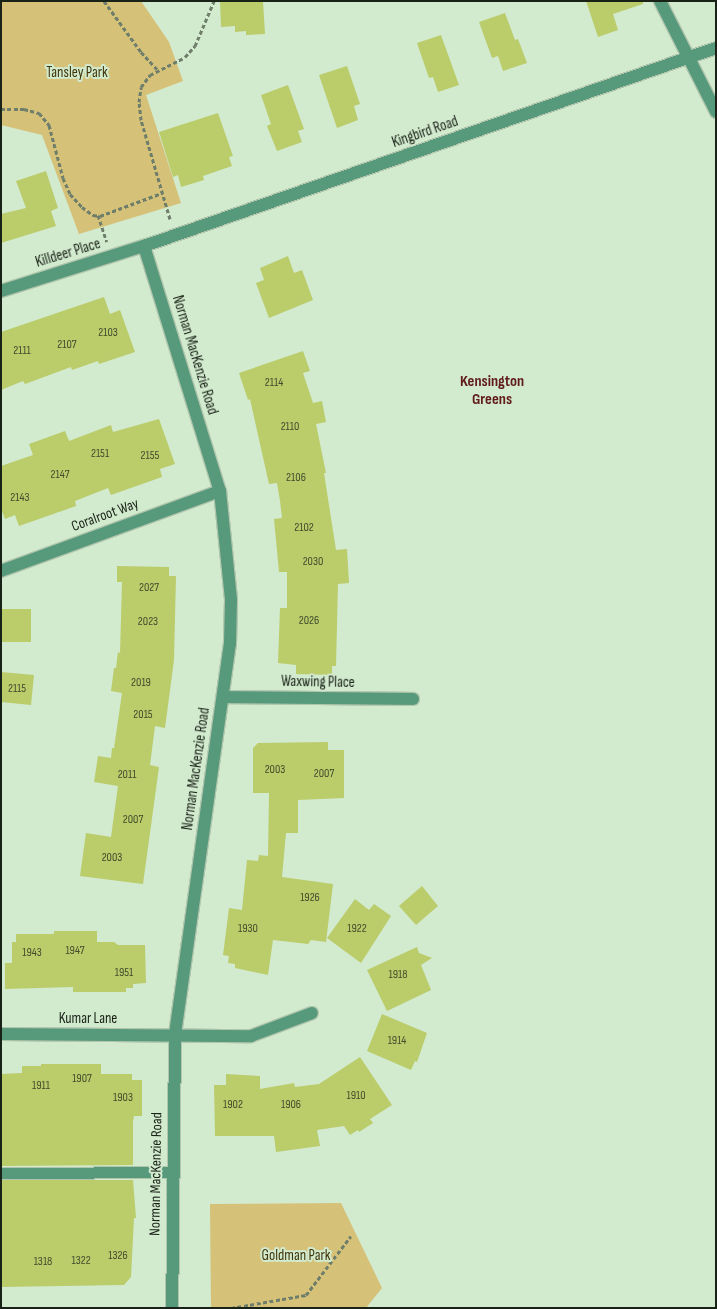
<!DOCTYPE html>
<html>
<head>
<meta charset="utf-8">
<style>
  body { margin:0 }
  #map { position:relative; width:717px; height:1309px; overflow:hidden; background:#d2eace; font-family:"Sofia Sans Condensed",sans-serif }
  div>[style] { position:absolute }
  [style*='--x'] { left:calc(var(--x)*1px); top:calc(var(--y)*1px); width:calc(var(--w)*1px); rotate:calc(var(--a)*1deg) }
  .green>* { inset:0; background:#d5c177 }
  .building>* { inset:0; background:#bbcc6b }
  .path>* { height:3px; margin-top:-1.5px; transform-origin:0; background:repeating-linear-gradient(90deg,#6e7e6b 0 4px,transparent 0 6.5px) }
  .roads { filter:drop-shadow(1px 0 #b1c6ad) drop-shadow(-1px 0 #b1c6ad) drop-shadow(0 1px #b1c6ad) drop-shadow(0 -1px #b1c6ad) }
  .service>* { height:11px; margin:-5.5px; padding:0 5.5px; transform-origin:5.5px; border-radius:5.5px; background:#56997b }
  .minor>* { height:12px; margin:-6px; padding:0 6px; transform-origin:6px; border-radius:6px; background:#56997b }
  span { translate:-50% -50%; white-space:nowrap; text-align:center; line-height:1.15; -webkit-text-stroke:4px #d2eace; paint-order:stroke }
  .number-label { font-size:12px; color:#424c2c }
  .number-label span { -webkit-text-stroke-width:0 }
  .park-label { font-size:15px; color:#403508 }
  .street-label { font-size:15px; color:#192217 }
  .neighbourhood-label { font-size:16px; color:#601b1a; font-weight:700 }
  .frame { position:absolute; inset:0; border:2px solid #192217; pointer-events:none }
</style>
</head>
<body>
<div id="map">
  <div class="green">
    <i style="clip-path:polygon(1px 1px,141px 1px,169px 42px,183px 81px,146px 95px,181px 203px,79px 234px,42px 135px,1px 125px)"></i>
    <i style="clip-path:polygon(341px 1203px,382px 1288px,366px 1308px,211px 1308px,210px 1204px)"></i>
  </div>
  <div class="building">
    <i style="clip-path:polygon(220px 1px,263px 1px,265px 34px,246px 35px,246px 31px,235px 32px,235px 26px,221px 27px)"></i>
    <i style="clip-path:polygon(586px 1px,643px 1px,643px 4px,613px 14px,618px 30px,598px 37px)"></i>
    <i style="clip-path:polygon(505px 13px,515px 40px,518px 39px,527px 63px,503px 71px,498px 56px,492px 58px,479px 22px)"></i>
    <i style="clip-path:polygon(441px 35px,459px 85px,438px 92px,433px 77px,429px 78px,417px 43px)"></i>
    <i style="clip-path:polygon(347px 66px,360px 104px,354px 106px,358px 120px,337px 128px,319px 75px)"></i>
    <i style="clip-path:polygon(288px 85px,304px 129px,298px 131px,302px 142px,277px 151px,267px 126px,271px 124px,261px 95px)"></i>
    <i style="clip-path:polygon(218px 113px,233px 156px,229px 157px,232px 166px,203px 176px,204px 180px,181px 187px,178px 175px,173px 177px,159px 132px)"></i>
    <i style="clip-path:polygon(46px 171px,58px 208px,51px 211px,56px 226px,1px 243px,1px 214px,26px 208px,16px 181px)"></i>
    <i style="clip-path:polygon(288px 256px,294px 273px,302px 270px,313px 300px,269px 318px,256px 283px,264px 280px,260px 268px)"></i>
    <i style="clip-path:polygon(104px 297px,110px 314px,120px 310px,135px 352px,99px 364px,98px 361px,72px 370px,71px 367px,25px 384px,23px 381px,1px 390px,1px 332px)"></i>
    <i style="clip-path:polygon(303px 351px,310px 371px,303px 373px,313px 403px,322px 401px,326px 422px,316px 424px,326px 473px,324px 473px,336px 550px,347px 549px,349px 583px,338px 584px,336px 666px,332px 666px,332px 675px,296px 674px,296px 665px,278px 663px,280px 608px,287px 608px,287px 572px,279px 572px,274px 519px,282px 518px,280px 501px,277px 483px,269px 484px,250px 399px,248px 400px,239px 373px)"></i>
    <i style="clip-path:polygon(159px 419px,175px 464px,160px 469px,162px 477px,111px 495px,108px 488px,75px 501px,76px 506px,19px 526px,15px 515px,5px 519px,1px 509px,1px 466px,33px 455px,29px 444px,65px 431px,69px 441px,111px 425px,113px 432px)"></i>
    <i style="clip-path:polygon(117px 566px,169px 567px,169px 576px,176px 576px,174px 660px,165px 728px,155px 726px,150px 765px,159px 767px,143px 884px,80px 876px,86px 833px,111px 837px,114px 815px,118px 786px,94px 782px,98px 756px,111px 758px,112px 748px,114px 748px,122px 693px,111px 691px,114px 668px,116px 668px,118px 652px,120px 653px,122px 582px,117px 582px)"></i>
    <i style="clip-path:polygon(1px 609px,31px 609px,31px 642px,1px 642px)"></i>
    <i style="clip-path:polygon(1px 672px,34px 675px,31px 705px,1px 702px)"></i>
    <i style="clip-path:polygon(328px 742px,328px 750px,344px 750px,344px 798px,298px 800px,298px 833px,286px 833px,282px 877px,333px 884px,326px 942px,311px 940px,308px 944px,273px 940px,268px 975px,235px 968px,235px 964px,228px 963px,229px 956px,223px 955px,229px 908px,242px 910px,247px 860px,258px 861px,259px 855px,268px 856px,269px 793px,253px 793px,253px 748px,258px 743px)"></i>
    <i style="clip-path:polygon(422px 886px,438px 906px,416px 925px,399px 906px)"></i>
    <i style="clip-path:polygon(355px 899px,369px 910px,374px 904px,391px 916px,361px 963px,327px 938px)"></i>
    <i style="clip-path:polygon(54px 931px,97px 931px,97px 942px,114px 942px,118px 945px,145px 945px,146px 983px,133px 984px,133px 988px,126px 988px,126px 992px,73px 992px,73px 987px,5px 989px,5px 963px,12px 963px,12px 942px,16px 942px,16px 934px,54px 934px)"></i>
    <i style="clip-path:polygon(417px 947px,419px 953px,432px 958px,421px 965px,431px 990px,387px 1011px,367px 970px)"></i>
    <i style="clip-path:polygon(382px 1014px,427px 1033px,417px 1062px,415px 1061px,411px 1070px,367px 1051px)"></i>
    <i style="clip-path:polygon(360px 1057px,392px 1105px,370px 1119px,373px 1123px,359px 1132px,358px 1130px,350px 1135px,344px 1126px,317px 1130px,320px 1146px,276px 1152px,274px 1136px,215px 1136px,214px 1085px,226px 1085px,226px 1074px,260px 1076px,260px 1089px,294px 1083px,295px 1087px,319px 1084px)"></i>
    <i style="clip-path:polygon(41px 1064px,101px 1064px,101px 1074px,132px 1074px,132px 1080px,142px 1080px,142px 1116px,134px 1116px,133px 1122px,133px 1165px,1px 1166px,1px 1074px,22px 1073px,22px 1066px,41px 1066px)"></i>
    <i style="clip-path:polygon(1px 1180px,133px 1180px,136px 1218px,134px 1218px,131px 1277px,124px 1285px,1px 1287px)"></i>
  </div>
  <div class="path">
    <i style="--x:104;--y:1;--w:63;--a:54"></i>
    <i style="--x:141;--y:52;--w:25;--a:47"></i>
    <i style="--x:1;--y:109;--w:23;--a:0"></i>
    <i style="--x:24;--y:109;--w:16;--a:15"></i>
    <i style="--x:39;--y:113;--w:16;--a:50"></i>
    <i style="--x:49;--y:125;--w:55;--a:75.2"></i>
    <i style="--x:63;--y:178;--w:17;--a:66"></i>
    <i style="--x:70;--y:194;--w:18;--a:47"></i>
    <i style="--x:82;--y:207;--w:14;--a:36"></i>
    <i style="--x:93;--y:215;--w:7;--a:8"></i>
    <i style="--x:100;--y:216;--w:66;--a:-20.4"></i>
    <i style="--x:98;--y:215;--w:28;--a:72"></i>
    <i style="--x:170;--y:219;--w:103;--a:-106.3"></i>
    <i style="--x:141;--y:120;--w:18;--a:-96"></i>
    <i style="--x:139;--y:102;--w:15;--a:-82"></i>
    <i style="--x:141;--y:87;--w:15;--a:-53"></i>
    <i style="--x:150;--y:75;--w:39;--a:-27"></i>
    <i style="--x:185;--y:57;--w:15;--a:-48"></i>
    <i style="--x:195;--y:46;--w:49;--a:-67.1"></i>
    <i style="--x:231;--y:1308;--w:76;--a:-9.8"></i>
    <i style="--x:306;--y:1295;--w:74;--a:-52.7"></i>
  </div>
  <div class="roads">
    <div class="service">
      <i style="--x:1;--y:1173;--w:171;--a:-0.3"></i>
    </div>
    <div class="minor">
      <i style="--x:660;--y:1;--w:124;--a:63.2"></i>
      <i style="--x:144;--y:246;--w:257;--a:72.8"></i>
      <i style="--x:220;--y:491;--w:110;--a:84.2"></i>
      <i style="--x:231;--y:600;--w:43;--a:91.3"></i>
      <i style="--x:230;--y:643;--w:397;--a:98"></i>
      <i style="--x:175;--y:1036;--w:272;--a:90.6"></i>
      <i style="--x:1;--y:291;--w:150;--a:-17.5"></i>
      <i style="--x:144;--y:246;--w:605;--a:-19.09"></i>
      <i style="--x:1;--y:571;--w:233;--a:-20.1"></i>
      <i style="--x:223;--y:697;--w:190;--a:0.6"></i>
      <i style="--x:1;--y:1034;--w:250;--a:0.5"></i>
      <i style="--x:251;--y:1036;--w:65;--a:-20.7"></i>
    </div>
  </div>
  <div class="number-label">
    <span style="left:108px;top:333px">2103</span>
    <span style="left:67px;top:345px">2107</span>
    <span style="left:22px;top:351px">2111</span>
    <span style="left:274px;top:383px">2114</span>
    <span style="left:290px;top:427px">2110</span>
    <span style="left:100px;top:454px">2151</span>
    <span style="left:150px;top:456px">2155</span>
    <span style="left:60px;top:475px">2147</span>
    <span style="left:296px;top:478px">2106</span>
    <span style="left:20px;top:498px">2143</span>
    <span style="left:304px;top:528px">2102</span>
    <span style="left:313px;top:562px">2030</span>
    <span style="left:149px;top:588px">2027</span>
    <span style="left:309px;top:621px">2026</span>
    <span style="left:148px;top:622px">2023</span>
    <span style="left:141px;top:683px">2019</span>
    <span style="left:17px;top:689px">2115</span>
    <span style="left:143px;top:715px">2015</span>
    <span style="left:275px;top:770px">2003</span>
    <span style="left:324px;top:774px">2007</span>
    <span style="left:127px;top:775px">2011</span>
    <span style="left:133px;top:820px">2007</span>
    <span style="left:112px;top:858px">2003</span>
    <span style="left:310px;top:898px">1926</span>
    <span style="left:248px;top:929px">1930</span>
    <span style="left:357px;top:929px">1922</span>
    <span style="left:75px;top:951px">1947</span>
    <span style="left:32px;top:953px">1943</span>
    <span style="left:124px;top:973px">1951</span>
    <span style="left:398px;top:975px">1918</span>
    <span style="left:397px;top:1041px">1914</span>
    <span style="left:82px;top:1079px">1907</span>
    <span style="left:41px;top:1086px">1911</span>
    <span style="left:356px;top:1096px">1910</span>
    <span style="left:123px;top:1098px">1903</span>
    <span style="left:233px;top:1105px">1902</span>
    <span style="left:291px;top:1105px">1906</span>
    <span style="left:118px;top:1256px">1326</span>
    <span style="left:81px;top:1261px">1322</span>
    <span style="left:43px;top:1262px">1318</span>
  </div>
  <div class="park-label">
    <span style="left:77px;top:73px">Tansley Park</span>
    <span style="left:296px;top:1256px">Goldman Park</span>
  </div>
  <div class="street-label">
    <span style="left:425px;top:132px;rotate:-19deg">Kingbird Road</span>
    <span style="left:68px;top:253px;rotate:-17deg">Killdeer Place</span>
    <span style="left:195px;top:355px;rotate:73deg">Norman MacKenzie Road</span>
    <span style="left:105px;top:515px;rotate:-20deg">Coralroot Way</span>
    <span style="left:318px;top:682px;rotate:1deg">Waxwing Place</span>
    <span style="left:196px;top:769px;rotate:-82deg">Norman MacKenzie Road</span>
    <span style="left:88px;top:1019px">Kumar Lane</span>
    <span style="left:156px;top:1174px;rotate:-89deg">Norman MacKenzie Road</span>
  </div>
  <div class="neighbourhood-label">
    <span style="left:492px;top:391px">Kensington<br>Greens</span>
  </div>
  <div class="frame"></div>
</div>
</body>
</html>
